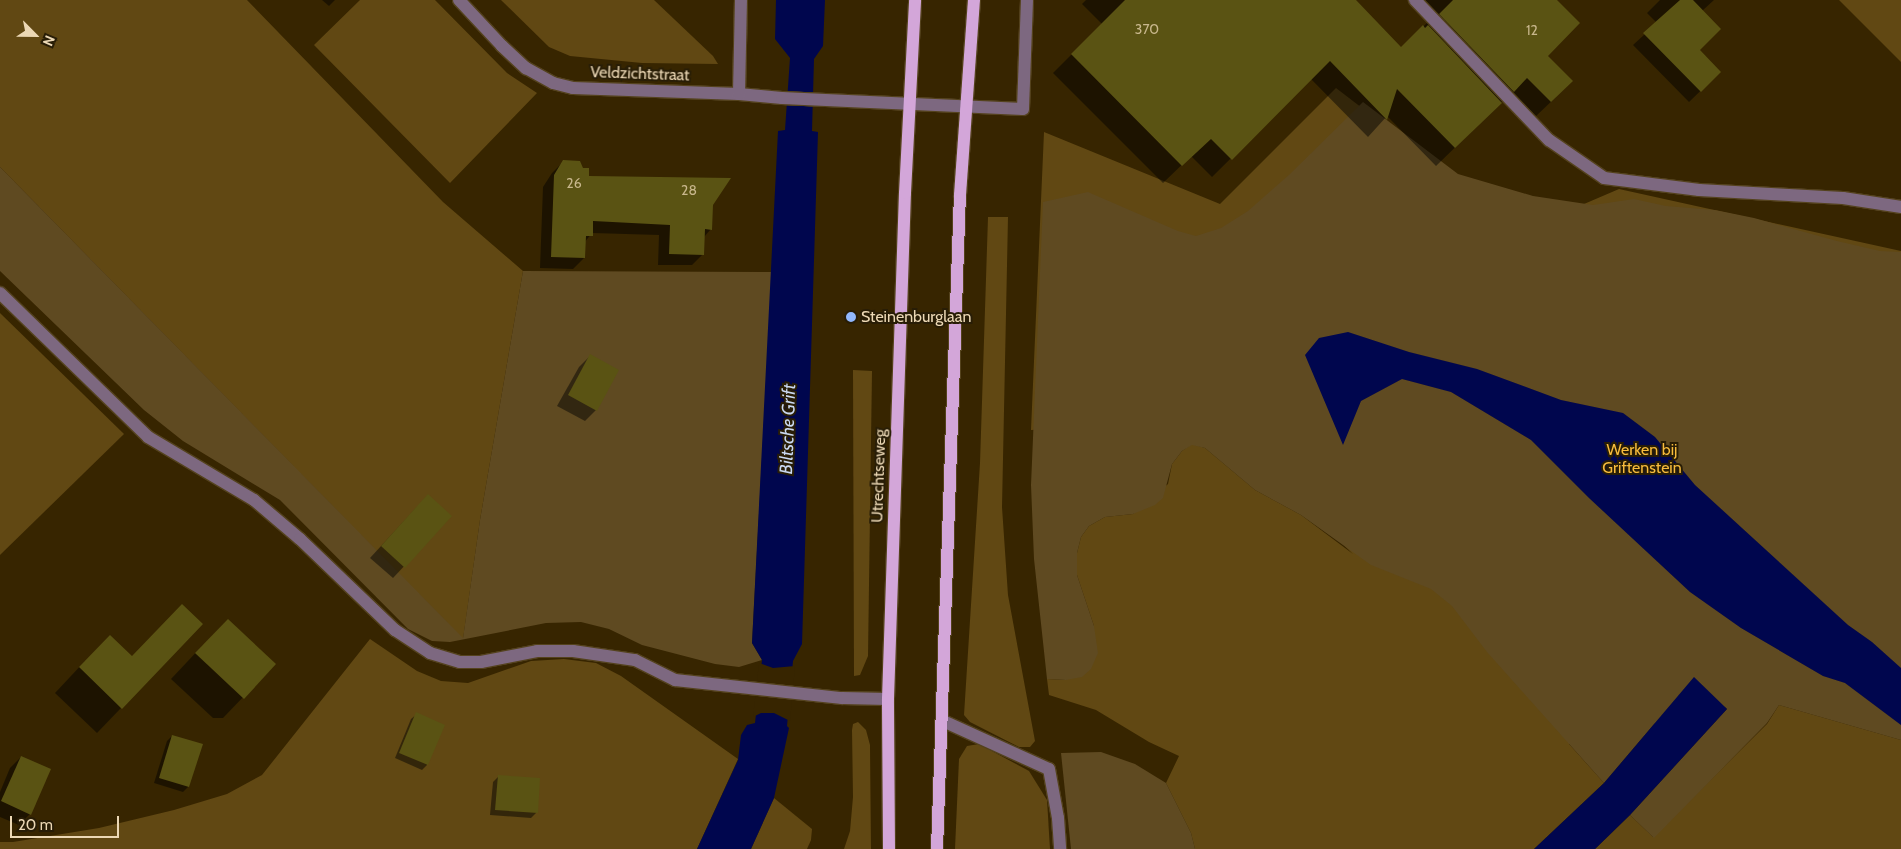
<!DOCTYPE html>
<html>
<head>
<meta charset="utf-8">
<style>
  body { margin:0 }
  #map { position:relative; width:1901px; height:849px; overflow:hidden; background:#372500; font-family:Cabin,sans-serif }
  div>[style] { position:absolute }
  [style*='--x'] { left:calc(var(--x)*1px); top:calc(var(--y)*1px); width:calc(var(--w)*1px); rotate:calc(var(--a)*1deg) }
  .green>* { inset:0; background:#614813 }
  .forest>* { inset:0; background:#5f4a21 }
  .water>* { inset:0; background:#00064e }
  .pier>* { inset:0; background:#372500 }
  .shadow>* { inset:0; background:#0007 }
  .building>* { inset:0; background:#5a5313 }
  .roads { filter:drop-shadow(1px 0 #54421d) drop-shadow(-1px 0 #54421d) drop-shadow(0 1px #54421d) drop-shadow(0 -1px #54421d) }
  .minor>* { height:12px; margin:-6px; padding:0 6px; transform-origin:6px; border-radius:6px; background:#7d6880 }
  .major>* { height:12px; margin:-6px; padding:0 6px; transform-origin:6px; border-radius:6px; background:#d3a6d9 }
  .dots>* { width:14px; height:14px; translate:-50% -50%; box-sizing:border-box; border:2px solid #281d06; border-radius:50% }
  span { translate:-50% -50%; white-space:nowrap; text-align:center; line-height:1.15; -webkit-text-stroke:4px #281d06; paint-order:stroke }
  .number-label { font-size:14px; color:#c8b78c }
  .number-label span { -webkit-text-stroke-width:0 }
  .street-label { font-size:16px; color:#ecd8b5 }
  .poi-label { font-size:16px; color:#ecd8b5 }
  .left { translate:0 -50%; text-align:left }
  .park-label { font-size:16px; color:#f8bc3d }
  .water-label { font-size:18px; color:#cad9f2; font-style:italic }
  .north { position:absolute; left:10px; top:10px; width:50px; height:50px; -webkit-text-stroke:4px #281d06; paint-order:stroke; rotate:113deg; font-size:14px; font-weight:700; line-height:20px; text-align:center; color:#ecd8b5 }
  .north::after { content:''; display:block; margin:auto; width:18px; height:22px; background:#ecd8b5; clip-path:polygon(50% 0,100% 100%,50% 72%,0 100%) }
  .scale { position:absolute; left:10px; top:816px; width:109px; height:22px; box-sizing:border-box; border:2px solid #ecd8b5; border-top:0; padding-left:6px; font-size:15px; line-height:18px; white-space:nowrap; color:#ecd8b5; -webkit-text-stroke:4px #281d06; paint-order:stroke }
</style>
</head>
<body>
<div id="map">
  <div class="green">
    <i style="clip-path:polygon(0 0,247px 0,443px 202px,523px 271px,480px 520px,463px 639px,0 167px)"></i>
    <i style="clip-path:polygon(360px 0,435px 0,507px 73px,537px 93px,450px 183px,314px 45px)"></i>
    <i style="clip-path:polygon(501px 0,654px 0,713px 56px,718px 64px,642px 63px,570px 56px,549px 47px)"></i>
    <i style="clip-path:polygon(1839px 0,1901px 0,1901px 62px)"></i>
    <i style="clip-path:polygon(1336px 88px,1452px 177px,1577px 207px,1619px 189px,1901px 251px,1901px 733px,1781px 693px,1569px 744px,1604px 783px,1534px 849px,1195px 849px,1191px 833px,1166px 783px,1179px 756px,1149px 742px,1096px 710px,1049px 695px,1047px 679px,1066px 680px,1094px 626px,1077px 575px,1077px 553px,1081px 537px,1089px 526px,1105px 517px,1133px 514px,1168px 484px,1172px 464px,1182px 451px,1192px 444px,1205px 448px,1255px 490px,1301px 515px,1353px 554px,1214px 421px,1031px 430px,1044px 132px,1220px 204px)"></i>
    <i style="clip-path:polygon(988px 217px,1008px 217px,1002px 507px,1008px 595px,1035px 741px,1030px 747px,1019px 747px,970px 722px,964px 715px,980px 463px)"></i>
    <i style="clip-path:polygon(0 313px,124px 434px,0 555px)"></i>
    <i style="clip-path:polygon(853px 370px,872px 371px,868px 656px,860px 675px,854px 676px)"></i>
    <i style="clip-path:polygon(370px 639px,417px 671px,441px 681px,468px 683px,531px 661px,564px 659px,596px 663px,621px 676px,738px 759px,697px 849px,0 849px,0 842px,13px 842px,99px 828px,174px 810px,227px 794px,262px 775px)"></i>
    <i style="clip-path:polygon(1779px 705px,1901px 740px,1901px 849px,1595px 849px,1630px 815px,1653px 837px,1767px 724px)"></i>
    <i style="clip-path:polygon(858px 722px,866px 730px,870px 745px,871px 849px,844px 849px,850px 831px,853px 797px,852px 730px,853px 724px)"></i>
    <i style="clip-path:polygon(979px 744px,1029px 771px,1047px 800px,1050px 849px,955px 849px,959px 759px,967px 746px)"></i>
    <i style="clip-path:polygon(774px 798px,812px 829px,811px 840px,807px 849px,751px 849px)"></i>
  </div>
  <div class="forest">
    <i style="clip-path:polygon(1363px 102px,1458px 174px,1533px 196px,1593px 205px,1634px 199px,1666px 206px,1715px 210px,1754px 218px,1837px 241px,1880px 251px,1901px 252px,1901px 668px,1872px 642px,1848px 625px,1695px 485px,1655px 437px,1623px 413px,1561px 400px,1477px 369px,1409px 352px,1348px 332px,1342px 444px,1361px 401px,1402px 379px,1451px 392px,1531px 440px,1589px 498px,1690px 592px,1741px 628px,1823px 676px,1845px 683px,1901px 725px,1901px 740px,1779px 705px,1767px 723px,1654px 838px,1630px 815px,1727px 709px,1694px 677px,1604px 783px,1487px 652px,1452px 606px,1431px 589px,1371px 565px,1301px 515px,1255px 490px,1205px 448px,1192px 445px,1182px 451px,1172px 464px,1163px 498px,1155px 505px,1133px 514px,1105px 517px,1089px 526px,1081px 537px,1077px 553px,1077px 575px,1094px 626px,1098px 653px,1091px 669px,1082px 677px,1066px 680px,1047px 679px,1034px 559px,1031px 485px,1043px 202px,1088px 192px,1178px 231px,1196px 236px,1221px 228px,1248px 211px,1290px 174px)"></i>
    <i style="clip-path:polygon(0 167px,463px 638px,480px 520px,523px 271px,772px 272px,752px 643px,762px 660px,739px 667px,715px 664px,642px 645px,609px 629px,581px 622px,546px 623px,450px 642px,432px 641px,408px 629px,280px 500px,183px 441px,144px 410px,0 271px)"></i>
    <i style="clip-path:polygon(1101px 752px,1135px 764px,1166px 783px,1191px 833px,1195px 849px,1071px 849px,1061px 753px)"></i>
  </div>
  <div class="water">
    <i style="clip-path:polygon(776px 0,825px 0,823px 46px,814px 59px,812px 131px,818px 132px,802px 644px,793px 661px,787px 726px,789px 728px,774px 798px,751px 849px,697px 849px,738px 760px,741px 735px,747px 725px,755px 723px,762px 660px,752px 643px,778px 131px,785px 130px,790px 58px,775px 39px)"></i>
    <i style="clip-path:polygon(1348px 332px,1409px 352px,1477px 369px,1561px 400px,1623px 413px,1655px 437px,1695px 485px,1848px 625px,1872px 642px,1901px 668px,1901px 725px,1845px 683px,1823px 676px,1741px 628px,1690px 592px,1589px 498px,1531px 440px,1451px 392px,1402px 379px,1361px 401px,1343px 445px,1305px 355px,1319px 338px)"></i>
    <i style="clip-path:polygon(1694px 677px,1727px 709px,1630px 815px,1595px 849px,1534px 849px,1604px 783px)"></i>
  </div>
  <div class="pier">
    <i style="clip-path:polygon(759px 663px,773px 668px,795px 666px,790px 721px,774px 713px,761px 713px,753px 717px)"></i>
  </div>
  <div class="shadow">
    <i style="clip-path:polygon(322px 0,335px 0,329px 6px)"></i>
    <i style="clip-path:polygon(1086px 0,1354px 0,1401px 48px,1430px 20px,1411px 0,1550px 0,1547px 56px,1556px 97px,1535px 117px,1511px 93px,1436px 166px,1387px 116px,1368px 137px,1311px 79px,1212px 177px,1191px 156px,1163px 183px,1053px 73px,1102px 24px,1082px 4px)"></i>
    <i style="clip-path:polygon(1660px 0,1714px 0,1702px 11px,1698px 50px,1720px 72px,1689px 102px,1633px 45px,1657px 23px,1647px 13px)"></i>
    <i style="clip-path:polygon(563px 162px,587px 177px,712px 204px,711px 229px,704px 237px,703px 254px,692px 265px,658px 265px,659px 235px,592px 233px,584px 243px,584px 258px,573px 269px,540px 268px,543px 187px,552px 173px)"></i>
    <i style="clip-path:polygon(590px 356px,596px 410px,585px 421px,557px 406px,579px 367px)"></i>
    <i style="clip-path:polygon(417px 507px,451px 516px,393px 578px,370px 558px)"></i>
    <i style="clip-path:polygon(203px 645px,248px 692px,223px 718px,213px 718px,171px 679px)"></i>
    <i style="clip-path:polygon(85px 661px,121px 708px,97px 733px,55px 693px)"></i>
    <i style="clip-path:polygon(417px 714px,427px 765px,422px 770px,395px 758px,411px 719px)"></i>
    <i style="clip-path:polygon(172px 736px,188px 787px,183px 792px,154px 783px,167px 741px)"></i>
    <i style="clip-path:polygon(21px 757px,30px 814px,19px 825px,0 817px,0 792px,10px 768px)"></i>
    <i style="clip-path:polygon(498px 777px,537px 812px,531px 818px,490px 815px,493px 782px)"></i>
  </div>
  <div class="building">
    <i style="clip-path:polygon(1125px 0,1356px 0,1401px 47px,1423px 25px,1425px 28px,1428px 25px,1502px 103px,1455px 148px,1397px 89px,1387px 120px,1330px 61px,1232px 160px,1211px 139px,1182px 166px,1071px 54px)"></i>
    <i style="clip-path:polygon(1453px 0,1557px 0,1580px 23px,1548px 56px,1573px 81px,1551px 102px,1527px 78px,1514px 92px,1439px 14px)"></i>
    <i style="clip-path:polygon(1680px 0,1693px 0,1721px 29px,1700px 50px,1721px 72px,1701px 92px,1643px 33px)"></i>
    <i style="clip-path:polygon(563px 160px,580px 161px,583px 168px,589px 168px,589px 176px,731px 178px,713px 205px,712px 230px,705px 229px,704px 255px,669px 254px,670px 225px,593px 221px,593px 236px,586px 236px,585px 258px,551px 257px,554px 175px)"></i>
    <i style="clip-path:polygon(590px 354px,619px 370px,597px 411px,568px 395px)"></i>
    <i style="clip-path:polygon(428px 494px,452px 516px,405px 568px,381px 546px)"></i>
    <i style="clip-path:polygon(182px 604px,203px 624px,122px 709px,79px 667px,110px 635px,132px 656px)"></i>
    <i style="clip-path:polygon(228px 619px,276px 664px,244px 699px,195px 653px)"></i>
    <i style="clip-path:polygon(416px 712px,445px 725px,428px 765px,399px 753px)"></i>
    <i style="clip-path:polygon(172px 735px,203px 744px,189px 787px,159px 778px)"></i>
    <i style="clip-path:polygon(21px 756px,51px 769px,31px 815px,1px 801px)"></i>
    <i style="clip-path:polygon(498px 775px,540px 778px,538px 813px,495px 810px)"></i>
  </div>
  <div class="roads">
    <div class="minor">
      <i style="--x:459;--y:0;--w:63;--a:46.9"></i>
      <i style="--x:502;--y:46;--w:33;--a:43"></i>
      <i style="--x:526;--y:68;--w:31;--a:29"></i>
      <i style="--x:553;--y:83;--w:21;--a:14"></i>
      <i style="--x:573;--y:88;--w:166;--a:2.1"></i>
      <i style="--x:739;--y:94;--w:43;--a:5.3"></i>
      <i style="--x:782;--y:98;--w:241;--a:2.6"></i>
      <i style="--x:1023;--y:109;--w:109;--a:-87.9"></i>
      <i style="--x:1415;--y:0;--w:194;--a:46.3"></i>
      <i style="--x:1549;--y:140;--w:67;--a:34.6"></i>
      <i style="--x:1604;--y:178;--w:96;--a:7.2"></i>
      <i style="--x:1699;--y:190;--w:144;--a:3.2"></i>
      <i style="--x:1843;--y:198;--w:59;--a:8.8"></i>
      <i style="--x:739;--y:94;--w:94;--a:-88.8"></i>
      <i style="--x:0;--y:293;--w:206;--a:44.2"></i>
      <i style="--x:148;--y:437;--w:123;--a:30.7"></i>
      <i style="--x:254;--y:500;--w:60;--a:40.3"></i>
      <i style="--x:300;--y:539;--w:132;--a:43.8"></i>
      <i style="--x:395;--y:630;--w:42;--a:33.3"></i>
      <i style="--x:430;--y:653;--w:31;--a:17"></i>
      <i style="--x:460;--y:662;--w:21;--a:0"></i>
      <i style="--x:481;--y:662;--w:57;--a:-11.1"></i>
      <i style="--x:537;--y:651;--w:36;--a:0"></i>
      <i style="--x:573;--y:651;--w:63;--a:8.3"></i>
      <i style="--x:635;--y:660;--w:45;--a:26.6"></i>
      <i style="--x:675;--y:680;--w:168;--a:6.2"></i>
      <i style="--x:842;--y:698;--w:46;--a:1.2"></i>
      <i style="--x:943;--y:721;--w:116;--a:24.4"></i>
      <i style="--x:1049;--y:769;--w:50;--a:79.6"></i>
      <i style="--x:1058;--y:818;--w:31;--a:86"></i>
    </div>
    <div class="major">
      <i style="--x:889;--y:849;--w:150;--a:-90.4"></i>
      <i style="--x:888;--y:699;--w:506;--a:-88.08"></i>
      <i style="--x:905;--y:193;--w:193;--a:-87"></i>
      <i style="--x:937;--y:849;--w:654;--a:-87.99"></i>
      <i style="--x:960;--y:195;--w:196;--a:-85.9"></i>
    </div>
  </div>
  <div class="dots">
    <i style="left:851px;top:317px;background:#92b8fd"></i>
  </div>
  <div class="number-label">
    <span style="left:1147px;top:29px">370</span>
    <span style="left:1532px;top:30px">12</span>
    <span style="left:574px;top:183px">26</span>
    <span style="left:689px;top:190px">28</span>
  </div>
  <div class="street-label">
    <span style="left:640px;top:74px;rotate:2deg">Veldzichtstraat</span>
    <span style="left:879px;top:476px;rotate:-88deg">Utrechtseweg</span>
  </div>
  <div class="poi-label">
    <span class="left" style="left:861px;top:317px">Steinenburglaan</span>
  </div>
  <div class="park-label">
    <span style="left:1642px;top:459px">Werken bij<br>Griftenstein</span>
  </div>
  <div class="water-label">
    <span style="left:788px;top:429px;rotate:-88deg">Biltsche Grift</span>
  </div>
  <div class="north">N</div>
  <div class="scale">20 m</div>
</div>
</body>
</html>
